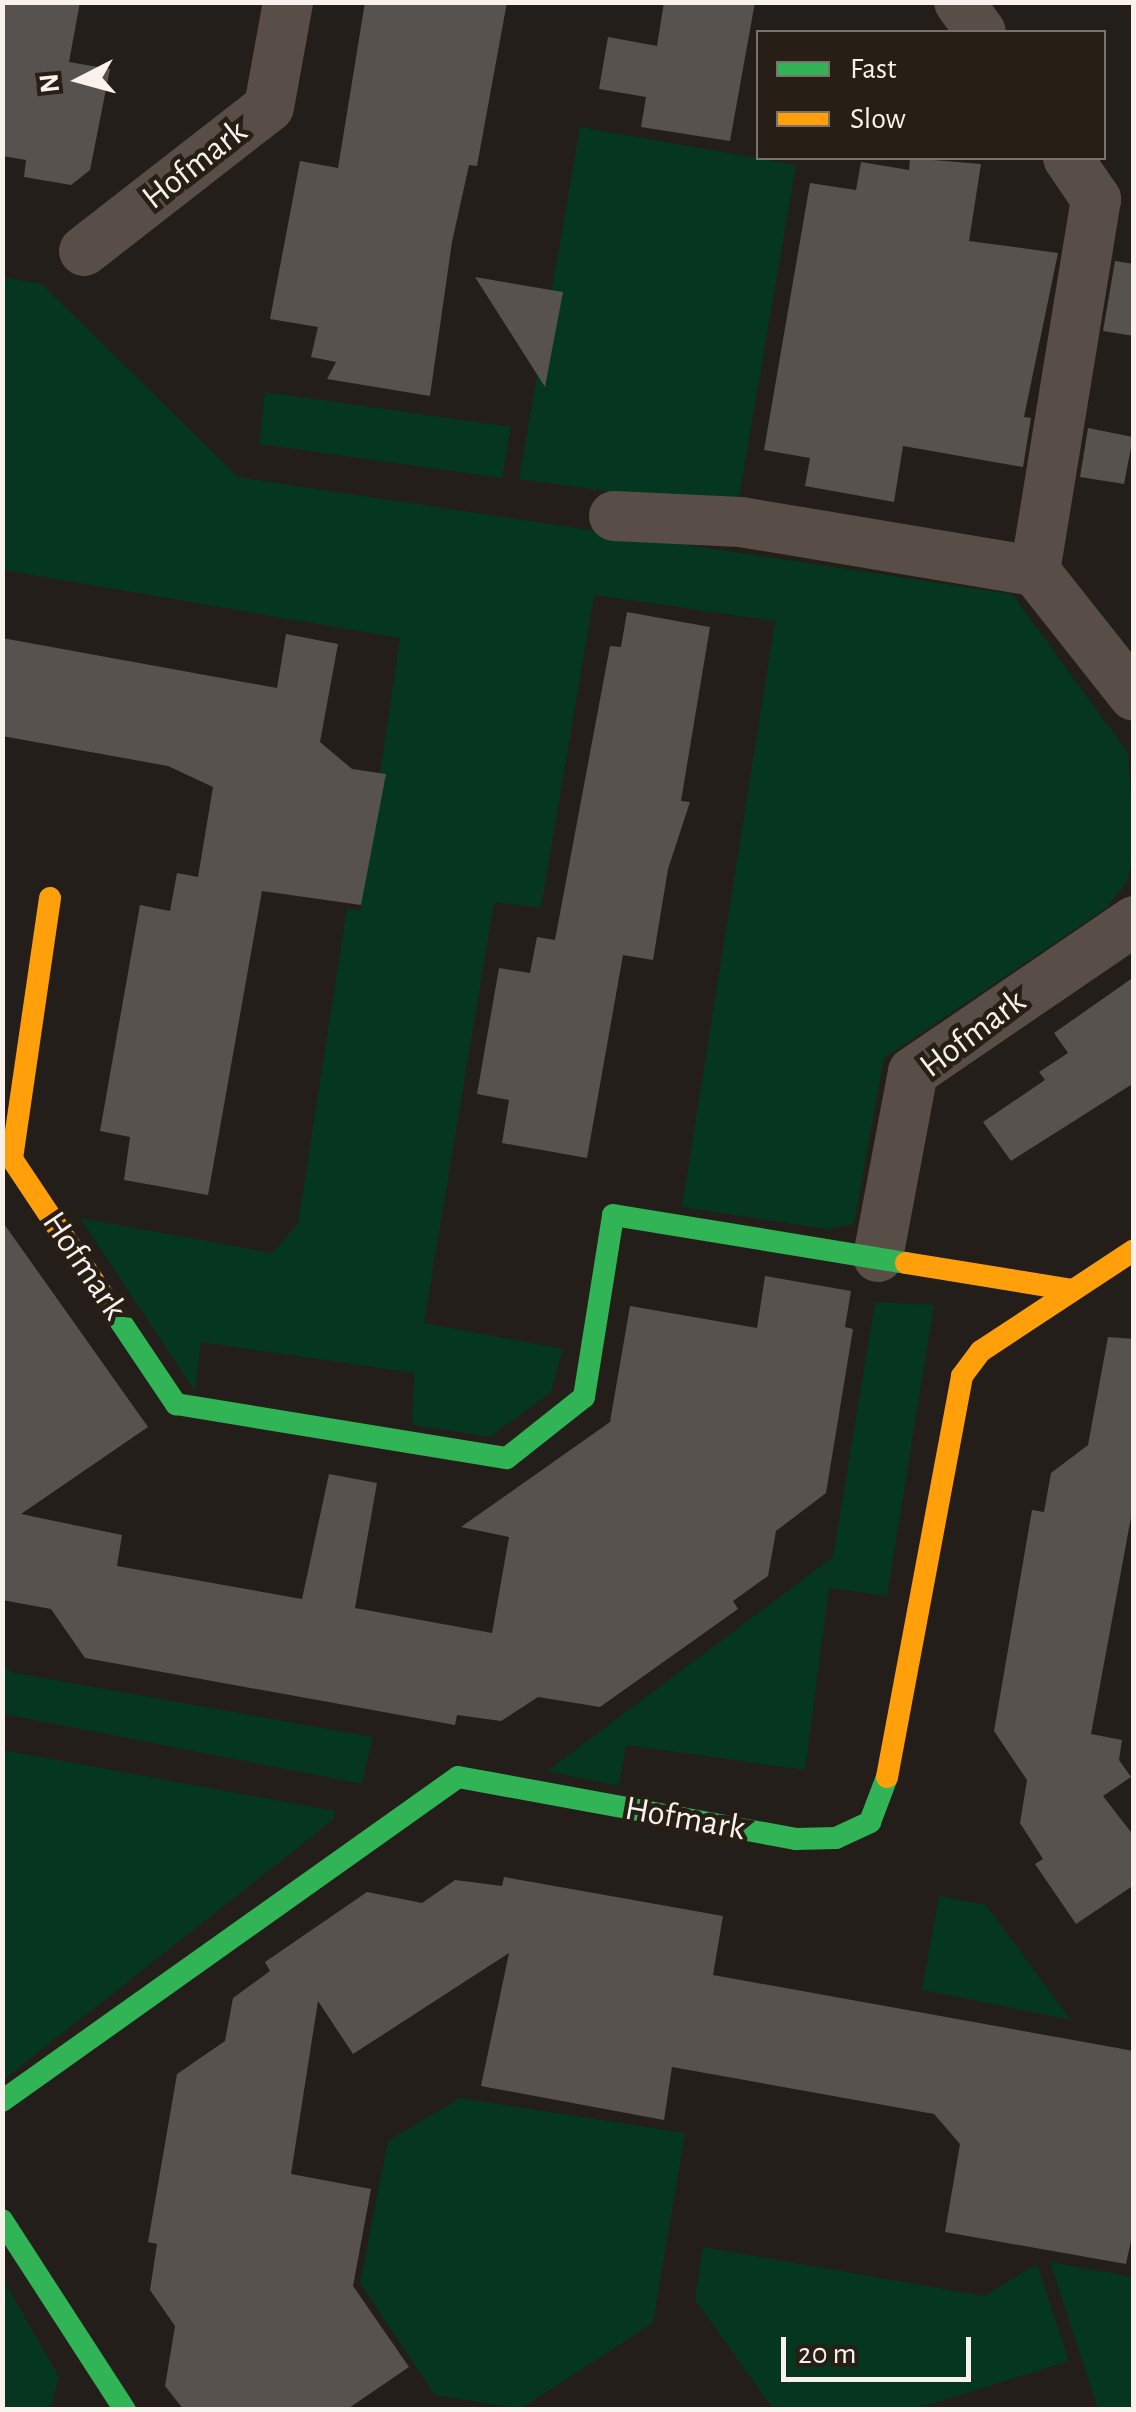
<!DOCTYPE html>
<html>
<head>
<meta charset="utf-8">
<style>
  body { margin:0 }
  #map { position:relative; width:1136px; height:2412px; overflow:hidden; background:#231e19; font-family:"Alegreya Sans",sans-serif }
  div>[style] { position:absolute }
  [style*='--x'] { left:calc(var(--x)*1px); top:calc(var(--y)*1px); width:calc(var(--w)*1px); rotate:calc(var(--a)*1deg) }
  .green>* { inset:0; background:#05361f }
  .building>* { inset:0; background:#57524e }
  .street>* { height:50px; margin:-25px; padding:0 25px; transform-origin:25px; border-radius:25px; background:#584e47 }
  .fast>* { height:22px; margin:-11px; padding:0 11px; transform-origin:11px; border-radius:11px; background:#30b455 }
  .slow>* { height:22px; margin:-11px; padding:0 11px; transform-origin:11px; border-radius:11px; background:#ff9f0a }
  span { translate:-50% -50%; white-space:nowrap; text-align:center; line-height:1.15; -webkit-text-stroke:9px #271e15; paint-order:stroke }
  .street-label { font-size:35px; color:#f9f2ec }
  .frame { position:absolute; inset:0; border:5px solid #f9f2ec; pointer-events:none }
  .legend { position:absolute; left:756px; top:30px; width:350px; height:130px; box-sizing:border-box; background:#271e15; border:2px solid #7b736b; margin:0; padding:12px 18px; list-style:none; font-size:30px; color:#f9f2ec }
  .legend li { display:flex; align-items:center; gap:20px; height:50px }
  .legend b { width:50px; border:2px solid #7b736b }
  .north { position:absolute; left:30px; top:30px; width:100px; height:100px; -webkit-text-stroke:8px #271e15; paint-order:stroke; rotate:264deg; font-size:28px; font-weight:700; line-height:40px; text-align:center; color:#f9f2ec }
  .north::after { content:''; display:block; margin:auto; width:35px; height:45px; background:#f9f2ec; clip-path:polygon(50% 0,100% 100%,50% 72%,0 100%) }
  .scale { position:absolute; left:781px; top:2337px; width:190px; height:45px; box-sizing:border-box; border:5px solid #f9f2ec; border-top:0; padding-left:12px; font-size:30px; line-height:35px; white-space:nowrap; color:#f9f2ec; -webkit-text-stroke:8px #271e15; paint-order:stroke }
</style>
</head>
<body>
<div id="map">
  <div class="green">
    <i style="clip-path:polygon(580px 127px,796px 165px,737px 509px,519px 479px)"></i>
    <i style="clip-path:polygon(2px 277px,42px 284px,238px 477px,1012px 594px,1128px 753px,1134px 848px,1127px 882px,1105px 909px,884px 1058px,854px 1224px,827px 1229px,682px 1207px,775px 621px,594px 595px,541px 908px,494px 902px,424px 1323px,563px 1349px,551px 1392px,490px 1437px,412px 1425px,414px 1373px,201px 1342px,195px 1391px,80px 1218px,272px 1253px,298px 1224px,347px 908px,360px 911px,400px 638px,3px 570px)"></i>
    <i style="clip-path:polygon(265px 392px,511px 427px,502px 478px,259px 444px)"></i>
    <i style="clip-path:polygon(875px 1302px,934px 1305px,887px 1596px,829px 1588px,805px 1770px,626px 1745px,619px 1786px,547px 1771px,833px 1557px)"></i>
    <i style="clip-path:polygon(3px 1662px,10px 1672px,373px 1737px,362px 1784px,3px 1714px)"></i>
    <i style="clip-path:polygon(3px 1750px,335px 1811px,333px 1820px,3px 2080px)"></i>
    <i style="clip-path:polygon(939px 1896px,986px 1905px,1071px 2020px,922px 1990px)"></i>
    <i style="clip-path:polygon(460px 2098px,685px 2133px,653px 2323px,520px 2409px,435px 2395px,360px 2283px,388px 2141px)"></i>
    <i style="clip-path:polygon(703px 2247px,984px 2296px,1037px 2264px,1069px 2361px,916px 2409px,773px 2409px,695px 2299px)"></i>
    <i style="clip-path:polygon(1050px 2262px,1133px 2277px,1133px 2409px,1098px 2409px)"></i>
    <i style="clip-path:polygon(3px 2279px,59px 2377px,50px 2409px,3px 2409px)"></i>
  </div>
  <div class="building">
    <i style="clip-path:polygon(2px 2px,80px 2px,69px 62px,110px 69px,90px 170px,71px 185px,24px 177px,26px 160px,2px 156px)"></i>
    <i style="clip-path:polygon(365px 2px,507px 2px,477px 166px,469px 165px,452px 242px,430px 396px,327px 379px,336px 362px,311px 357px,318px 327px,270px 319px,300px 161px,338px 168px)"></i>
    <i style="clip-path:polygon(664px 2px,755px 2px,730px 141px,641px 127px,646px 97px,599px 89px,608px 37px,657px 46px)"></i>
    <i style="clip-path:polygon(910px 158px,981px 164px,969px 241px,1058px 253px,1024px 417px,1031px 418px,1023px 467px,903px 446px,894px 502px,805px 486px,810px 458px,764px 450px,810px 183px,856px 190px,861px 162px,909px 170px)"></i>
    <i style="clip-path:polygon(1115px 261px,1134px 264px,1134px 336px,1103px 331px)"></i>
    <i style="clip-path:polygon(475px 277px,563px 292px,545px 387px)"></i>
    <i style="clip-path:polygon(1088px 428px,1133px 437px,1124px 484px,1080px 477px)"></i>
    <i style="clip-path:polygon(627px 612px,710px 627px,681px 801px,690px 802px,668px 869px,653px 960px,623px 955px,587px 1158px,502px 1143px,509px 1100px,477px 1094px,499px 968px,530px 973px,537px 937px,555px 940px,610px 646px,621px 647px)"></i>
    <i style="clip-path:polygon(286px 634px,338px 644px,320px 742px,352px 769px,386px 774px,361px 905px,262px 891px,208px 1195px,124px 1180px,130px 1137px,100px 1131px,140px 905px,170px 911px,177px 873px,198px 877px,213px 787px,168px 766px,2px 736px,2px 638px,277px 688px)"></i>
    <i style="clip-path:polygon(1134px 977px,1134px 1083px,1011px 1161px,983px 1122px,1045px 1080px,1039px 1072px,1068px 1053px,1054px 1033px)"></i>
    <i style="clip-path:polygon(2px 1221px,148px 1427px,21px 1514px,122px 1535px,117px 1566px,302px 1599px,329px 1474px,377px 1483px,355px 1608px,492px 1633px,509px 1537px,461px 1527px,610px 1422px,630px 1306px,757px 1328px,765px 1276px,851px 1291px,845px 1327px,853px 1329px,826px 1493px,776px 1531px,768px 1576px,733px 1601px,738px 1609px,600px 1707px,538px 1697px,501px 1721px,457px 1715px,455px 1725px,85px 1658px,51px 1609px,2px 1600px)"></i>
    <i style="clip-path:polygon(1108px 1337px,1134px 1339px,1134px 1501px,1091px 1734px,1122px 1740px,1119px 1760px,1131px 1777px,1103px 1796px,1134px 1836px,1134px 1885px,1076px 1924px,1035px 1864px,1043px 1859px,1020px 1823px,1027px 1780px,994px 1731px,1032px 1510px,1044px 1512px,1051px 1473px,1088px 1445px)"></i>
    <i style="clip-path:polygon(504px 1877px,723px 1916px,713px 1975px,1134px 2051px,1134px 2227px,1126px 2264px,945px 2232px,960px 2144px,934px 2114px,672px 2067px,664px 2120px,481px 2086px,509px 1953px,353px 2054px,318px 2001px,291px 2174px,371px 2189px,353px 2286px,409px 2367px,346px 2410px,184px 2410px,165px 2386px,175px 2326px,150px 2290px,157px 2244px,148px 2242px,177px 2074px,225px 2041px,233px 1998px,270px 1971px,265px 1962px,367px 1892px,422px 1903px,455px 1880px,502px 1886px)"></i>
  </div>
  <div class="street">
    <i style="--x:959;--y:2;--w:37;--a:54"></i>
    <i style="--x:1068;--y:158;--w:50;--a:55.7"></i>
    <i style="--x:1096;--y:199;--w:377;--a:99.3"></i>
    <i style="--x:1035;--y:571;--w:159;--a:51.6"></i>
    <i style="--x:84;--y:251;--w:234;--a:-37.9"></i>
    <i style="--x:269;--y:107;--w:107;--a:-79.7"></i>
    <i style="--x:614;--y:516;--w:127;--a:2.7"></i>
    <i style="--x:741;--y:522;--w:298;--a:9.5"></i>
    <i style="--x:878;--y:1257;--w:188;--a:-79.3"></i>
    <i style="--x:913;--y:1072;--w:268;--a:-34.3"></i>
  </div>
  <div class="fast">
    <i style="--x:102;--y:1294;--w:133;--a:56.1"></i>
    <i style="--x:176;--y:1404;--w:335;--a:9.3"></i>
    <i style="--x:507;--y:1458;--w:98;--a:-38.4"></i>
    <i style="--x:584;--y:1397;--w:184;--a:-80.9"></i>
    <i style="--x:613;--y:1215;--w:297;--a:9.3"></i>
    <i style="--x:2;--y:2101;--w:559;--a:-35.39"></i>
    <i style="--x:458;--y:1777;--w:343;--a:10.4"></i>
    <i style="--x:795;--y:1839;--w:41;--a:-1.4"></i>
    <i style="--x:836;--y:1838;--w:38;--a:-25"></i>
    <i style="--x:870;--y:1822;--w:48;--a:-69.3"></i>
    <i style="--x:2;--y:2220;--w:226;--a:57.1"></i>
  </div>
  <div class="slow">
    <i style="--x:50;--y:898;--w:264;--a:98.3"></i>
    <i style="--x:12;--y:1159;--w:162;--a:56.3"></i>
    <i style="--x:906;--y:1263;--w:169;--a:9.2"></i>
    <i style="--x:887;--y:1777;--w:408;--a:-79.4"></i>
    <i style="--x:962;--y:1376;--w:31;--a:-53"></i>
    <i style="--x:981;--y:1351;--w:183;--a:-33.4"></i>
  </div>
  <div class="street-label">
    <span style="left:195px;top:165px;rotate:-38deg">Hofmark</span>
    <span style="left:973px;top:1034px;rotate:-37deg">Hofmark</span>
    <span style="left:84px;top:1266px;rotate:56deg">Hofmark</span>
    <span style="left:685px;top:1819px;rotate:10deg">Hofmark</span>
  </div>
  <div class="frame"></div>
  <ul class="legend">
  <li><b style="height:12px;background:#30b455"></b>Fast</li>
  <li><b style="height:12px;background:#ff9f0a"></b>Slow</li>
  </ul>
  <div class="north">N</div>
  <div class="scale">20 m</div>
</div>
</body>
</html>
